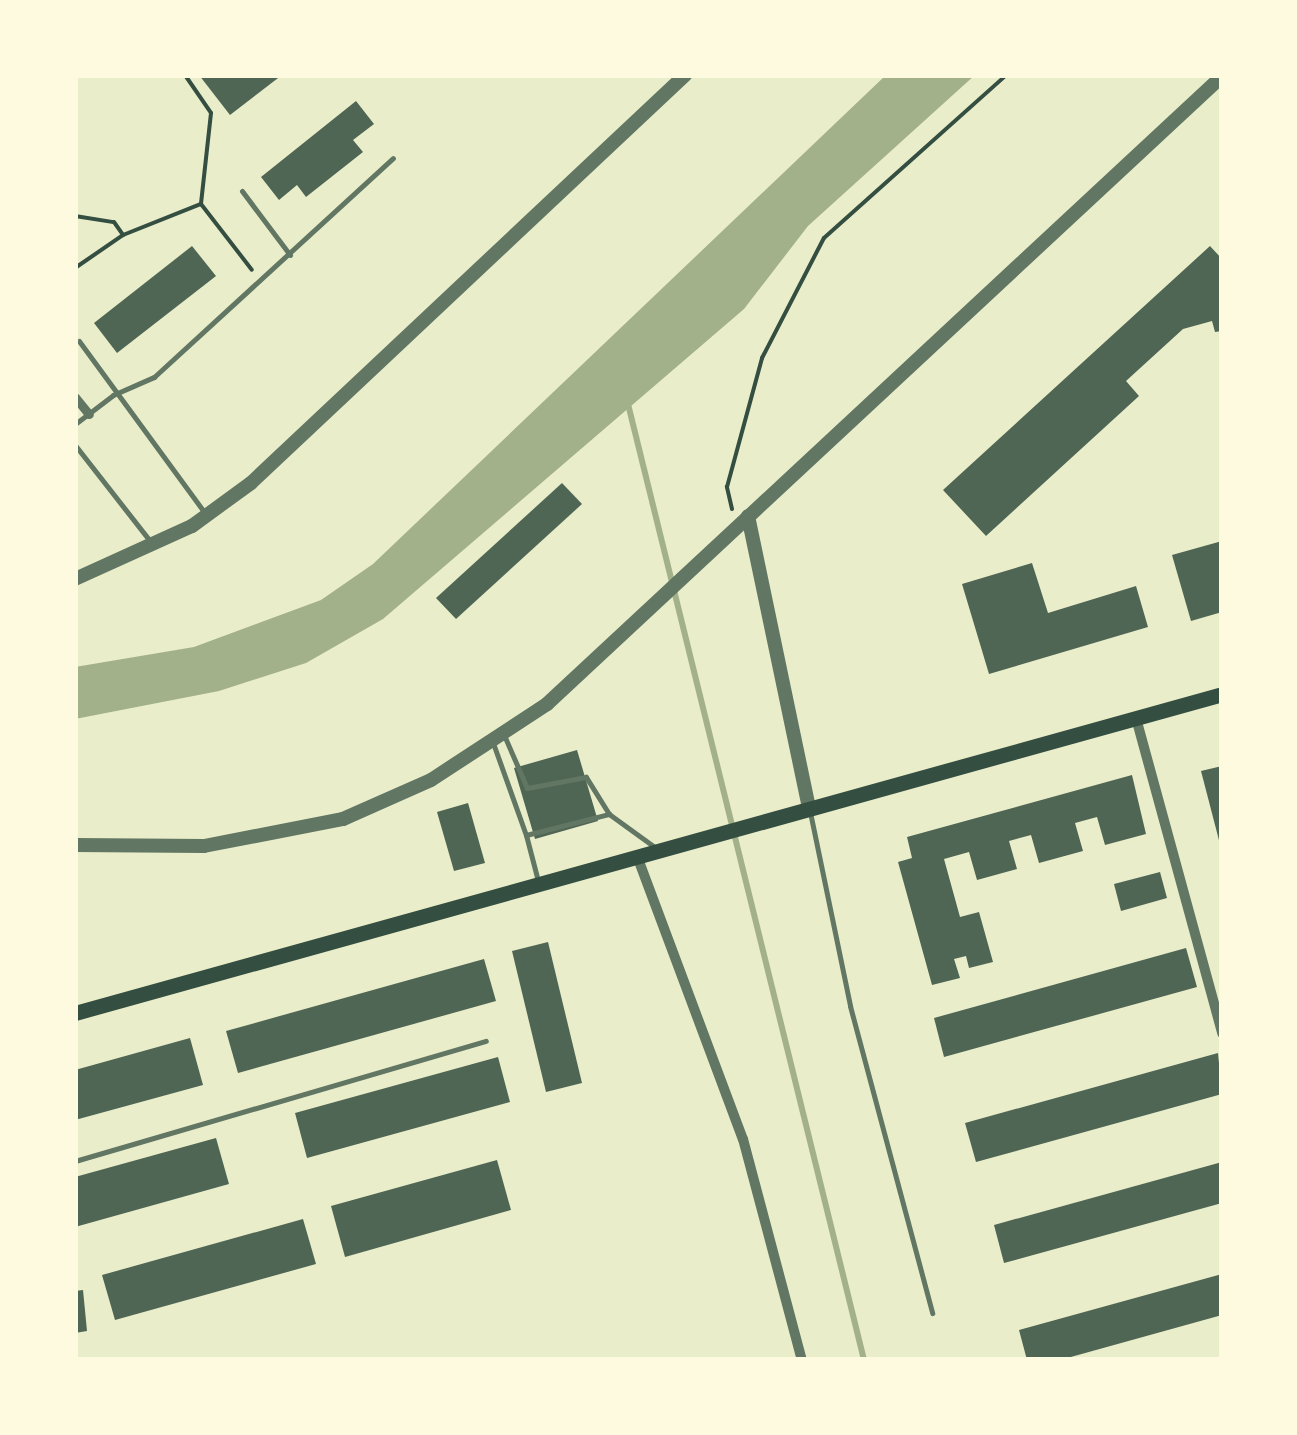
<!DOCTYPE html>
<html>
<head>
<meta charset="utf-8">
<style>
  body { margin:0 }
  #map { position:relative; width:1297px; height:1435px; overflow:hidden; background:#e9edc9; font-family:Lato,sans-serif }
  div>[style] { position:absolute }
  [style*='--x'] { left:calc(var(--x)*1px); top:calc(var(--y)*1px); width:calc(var(--w)*1px); rotate:calc(var(--a)*1deg) }
  .water>* { inset:0; background:#a3b18a }
  .stream>* { height:6px; margin:-3px; padding:0 3px; transform-origin:3px; border-radius:3px; background:#a3b18a }
  .building>* { inset:0; background:#4f6655 }
  .path>* { height:4px; margin:-2px; padding:0 2px; transform-origin:2px; border-radius:2px; background:#344e41 }
  .service>* { height:5px; margin:-2.5px; padding:0 2.5px; transform-origin:2.5px; border-radius:2.5px; background:#617663 }
  .pedestrian>* { height:9px; margin:-4.5px; padding:0 4.5px; transform-origin:4.5px; border-radius:4.5px; background:#617663 }
  .minor>* { height:10px; margin:-5px; padding:0 5px; transform-origin:5px; border-radius:5px; background:#617663 }
  .tertiary>* { height:14px; margin:-7px; padding:0 7px; transform-origin:7px; border-radius:7px; background:#617663 }
  .secondary>* { height:15px; margin:-7.5px; padding:0 7.5px; transform-origin:7.5px; border-radius:7.5px; background:#344e41 }
  span { translate:-50% -50%; white-space:nowrap; text-align:center; line-height:1.15; -webkit-text-stroke:8px #fefae0; paint-order:stroke }
  .frame { position:absolute; inset:0; border:78px solid #fefae0; pointer-events:none }
</style>
</head>
<body>
<div id="map">
  <div class="water">
    <i style="clip-path:polygon(886px 75px,975px 75px,808px 226px,744px 309px,383px 619px,306px 663px,219px 691px,75px 719px,75px 667px,194px 647px,321px 600px,373px 564px)"></i>
  </div>
  <div class="stream">
    <i style="--x:627;--y:400;--w:989;--a:76.13"></i>
  </div>
  <div class="building">
    <i style="clip-path:polygon(199px 75px,282px 75px,230px 115px)"></i>
    <i style="clip-path:polygon(356px 101px,374px 124px,353px 140px,363px 152px,306px 197px,297px 185px,279px 200px,261px 177px)"></i>
    <i style="clip-path:polygon(192px 246px,216px 276px,117px 353px,94px 323px)"></i>
    <i style="clip-path:polygon(1210px 246px,1222px 259px,1222px 331px,1215px 332px,1212px 321px,1183px 329px,1126px 381px,1139px 396px,986px 536px,943px 490px)"></i>
    <i style="clip-path:polygon(562px 483px,582px 504px,456px 619px,436px 598px)"></i>
    <i style="clip-path:polygon(1222px 541px,1222px 612px,1191px 621px,1172px 555px)"></i>
    <i style="clip-path:polygon(1032px 563px,1048px 613px,1136px 586px,1148px 627px,989px 674px,962px 584px)"></i>
    <i style="clip-path:polygon(577px 750px,598px 821px,535px 839px,514px 768px)"></i>
    <i style="clip-path:polygon(1222px 766px,1222px 848px,1221px 848px,1201px 771px)"></i>
    <i style="clip-path:polygon(1132px 775px,1146px 834px,1105px 845px,1097px 817px,1075px 823px,1083px 851px,1039px 863px,1031px 835px,1009px 841px,1017px 869px,977px 880px,969px 852px,944px 859px,960px 917px,979px 912px,993px 962px,969px 968px,966px 956px,954px 959px,960px 978px,932px 985px,898px 862px,912px 858px,907px 837px)"></i>
    <i style="clip-path:polygon(468px 803px,485px 863px,454px 871px,437px 812px)"></i>
    <i style="clip-path:polygon(1160px 872px,1167px 898px,1121px 911px,1114px 884px)"></i>
    <i style="clip-path:polygon(548px 942px,582px 1083px,546px 1092px,512px 951px)"></i>
    <i style="clip-path:polygon(1186px 948px,1197px 987px,944px 1057px,934px 1018px)"></i>
    <i style="clip-path:polygon(484px 959px,496px 1001px,238px 1073px,226px 1031px)"></i>
    <i style="clip-path:polygon(190px 1038px,203px 1085px,75px 1120px,75px 1070px)"></i>
    <i style="clip-path:polygon(1218px 1053px,1222px 1094px,976px 1162px,965px 1123px)"></i>
    <i style="clip-path:polygon(498px 1057px,510px 1102px,307px 1158px,295px 1113px)"></i>
    <i style="clip-path:polygon(216px 1138px,229px 1184px,75px 1227px,75px 1177px)"></i>
    <i style="clip-path:polygon(497px 1160px,511px 1210px,345px 1257px,331px 1206px)"></i>
    <i style="clip-path:polygon(1222px 1162px,1222px 1203px,1004px 1263px,994px 1225px)"></i>
    <i style="clip-path:polygon(303px 1219px,316px 1264px,115px 1320px,102px 1275px)"></i>
    <i style="clip-path:polygon(1222px 1274px,1222px 1315px,1060px 1360px,1027px 1360px,1019px 1330px)"></i>
    <i style="clip-path:polygon(83px 1290px,87px 1331px,75px 1333px,75px 1291px)"></i>
  </div>
  <div class="path">
    <i style="--x:185;--y:75;--w:46;--a:55.6"></i>
    <i style="--x:211;--y:113;--w:92;--a:96.3"></i>
    <i style="--x:201;--y:204;--w:83;--a:52.3"></i>
    <i style="--x:75;--y:216;--w:39;--a:9"></i>
    <i style="--x:114;--y:222;--w:16;--a:55"></i>
    <i style="--x:75;--y:268;--w:58;--a:-34.5"></i>
    <i style="--x:123;--y:235;--w:84;--a:-21.7"></i>
    <i style="--x:732;--y:509;--w:23;--a:-103"></i>
    <i style="--x:727;--y:487;--w:134;--a:-74.8"></i>
    <i style="--x:762;--y:358;--w:135;--a:-62.7"></i>
    <i style="--x:824;--y:238;--w:244;--a:-41.8"></i>
  </div>
  <div class="service">
    <i style="--x:242;--y:191;--w:80;--a:53.1"></i>
    <i style="--x:79;--y:341;--w:213;--a:53.8"></i>
    <i style="--x:75;--y:424;--w:48;--a:-37.3"></i>
    <i style="--x:113;--y:395;--w:45;--a:-23.7"></i>
    <i style="--x:154;--y:377;--w:324;--a:-42.5"></i>
    <i style="--x:75;--y:445;--w:122;--a:52"></i>
    <i style="--x:493;--y:743;--w:98;--a:70.3"></i>
    <i style="--x:526;--y:835;--w:86;--a:-14.2"></i>
    <i style="--x:609;--y:814;--w:44;--a:-121.9"></i>
    <i style="--x:586;--y:777;--w:60;--a:169.4"></i>
    <i style="--x:527;--y:788;--w:58;--a:-113.5"></i>
    <i style="--x:810;--y:812;--w:198;--a:78.3"></i>
    <i style="--x:850;--y:1006;--w:318;--a:75"></i>
    <i style="--x:609;--y:814;--w:58;--a:35.9"></i>
    <i style="--x:526;--y:835;--w:48;--a:75.4"></i>
    <i style="--x:75;--y:1161;--w:428;--a:-16.3"></i>
  </div>
  <div class="pedestrian">
    <i style="--x:75;--y:397;--w:22;--a:51"></i>
  </div>
  <div class="minor">
    <i style="--x:1136;--y:718;--w:327;--a:74.7"></i>
    <i style="--x:637;--y:856;--w:302;--a:69.5"></i>
    <i style="--x:743;--y:1139;--w:229;--a:75.1"></i>
  </div>
  <div class="tertiary">
    <i style="--x:748;--y:516;--w:299;--a:78.2"></i>
    <i style="--x:75;--y:579;--w:128;--a:-24.4"></i>
    <i style="--x:192;--y:526;--w:73;--a:-36.1"></i>
    <i style="--x:251;--y:483;--w:596;--a:-43.23"></i>
    <i style="--x:75;--y:845;--w:129;--a:0.4"></i>
    <i style="--x:204;--y:846;--w:142;--a:-11"></i>
    <i style="--x:343;--y:819;--w:96;--a:-23.9"></i>
    <i style="--x:431;--y:780;--w:139;--a:-33.2"></i>
    <i style="--x:547;--y:704;--w:922;--a:-42.93"></i>
  </div>
  <div class="secondary">
    <i style="--x:75;--y:1013;--w:1191;--a:-15.54"></i>
  </div>
  <div class="frame"></div>
</div>
</body>
</html>
